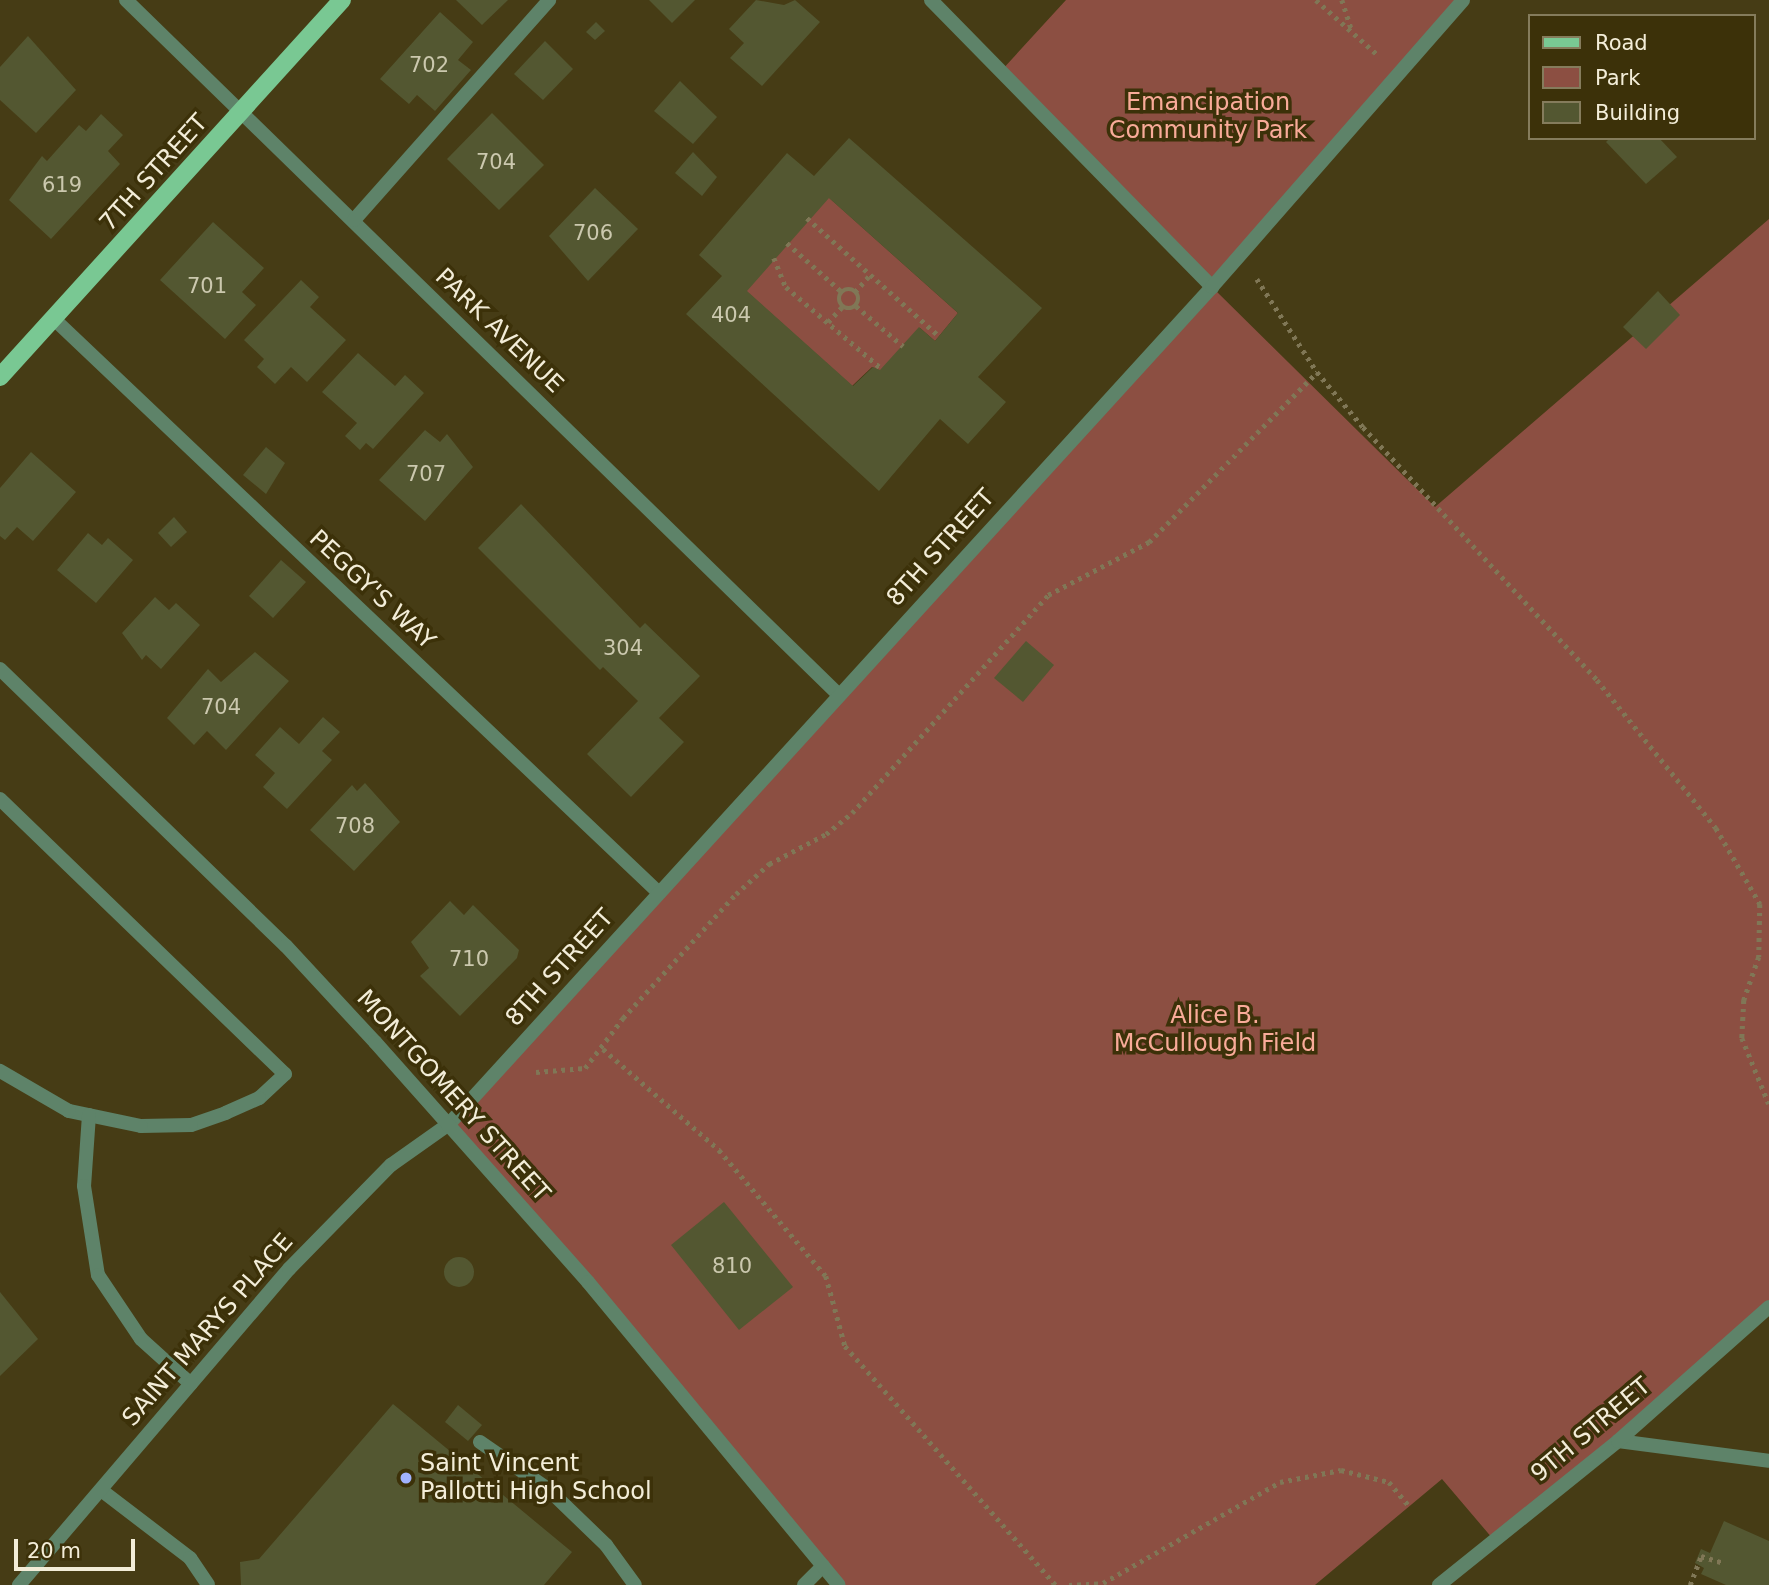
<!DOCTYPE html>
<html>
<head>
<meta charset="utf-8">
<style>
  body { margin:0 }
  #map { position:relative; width:1769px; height:1585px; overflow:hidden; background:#463c15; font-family:"DejaVu Sans",sans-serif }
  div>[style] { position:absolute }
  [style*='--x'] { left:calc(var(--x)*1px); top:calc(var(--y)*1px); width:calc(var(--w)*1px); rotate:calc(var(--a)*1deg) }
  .green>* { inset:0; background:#8c4f42 }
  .building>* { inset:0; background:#535731 }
  .round { border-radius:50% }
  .path>* { height:4.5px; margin-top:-2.25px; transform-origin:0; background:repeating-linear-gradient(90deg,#807756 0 3.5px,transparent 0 8.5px) }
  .path>.ring { margin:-2.25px; padding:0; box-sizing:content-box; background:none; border:4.5px solid #807756; border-radius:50% }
  .service>* { height:14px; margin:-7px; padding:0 7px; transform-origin:7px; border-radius:7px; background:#5e8369 }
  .minor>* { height:14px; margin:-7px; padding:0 7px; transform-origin:7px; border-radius:7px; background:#5e8369 }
  .tertiary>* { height:14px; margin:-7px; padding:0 7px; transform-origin:7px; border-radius:7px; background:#5e8369 }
  .primary>* { height:18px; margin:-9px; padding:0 9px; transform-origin:9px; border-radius:9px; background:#79c893 }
  .dots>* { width:19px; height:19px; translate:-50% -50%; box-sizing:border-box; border:4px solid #3c3109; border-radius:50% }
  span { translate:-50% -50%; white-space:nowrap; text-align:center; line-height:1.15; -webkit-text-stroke:7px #3c3109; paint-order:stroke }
  .number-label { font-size:21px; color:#cbc8ae }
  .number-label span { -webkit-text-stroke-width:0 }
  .park-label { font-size:24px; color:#f9ab99 }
  .street-label { font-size:24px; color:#f3edd8 }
  .poi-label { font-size:24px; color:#f3edd8 }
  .left { translate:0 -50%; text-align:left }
  .legend { position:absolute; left:1528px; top:14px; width:228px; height:126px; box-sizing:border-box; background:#3c3109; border:2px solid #857c5c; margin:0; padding:9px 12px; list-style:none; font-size:21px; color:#f3edd8 }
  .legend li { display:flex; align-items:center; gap:14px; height:35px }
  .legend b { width:35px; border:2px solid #857c5c }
  .scale { position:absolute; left:14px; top:1539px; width:121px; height:32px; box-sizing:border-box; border:4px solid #f3edd8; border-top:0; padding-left:9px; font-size:21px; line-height:24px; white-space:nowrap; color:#f3edd8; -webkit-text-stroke:5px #3c3109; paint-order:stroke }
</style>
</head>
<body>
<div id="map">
  <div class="green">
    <i style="clip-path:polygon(1066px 0,1469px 0,1212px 287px,1435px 507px,1769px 219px,1769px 1311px,1493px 1539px,1442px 1479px,1315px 1585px,838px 1585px,449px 1124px,1211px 287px,1001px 71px)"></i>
    <i style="clip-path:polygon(826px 195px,958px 313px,935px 341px,920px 328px,880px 371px,872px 367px,852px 386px,746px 291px)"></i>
  </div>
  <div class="building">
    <i style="clip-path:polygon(456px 0,508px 0,482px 25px)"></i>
    <i style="clip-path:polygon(649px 0,695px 0,672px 23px)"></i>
    <i style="clip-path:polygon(756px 0,784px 5px,795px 0,820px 22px,762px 86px,730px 58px,744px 43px,729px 29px)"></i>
    <i style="clip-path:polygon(440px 12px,473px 42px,458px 60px,471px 70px,435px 111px,417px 95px,409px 104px,380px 79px)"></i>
    <i style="clip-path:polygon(596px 22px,605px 31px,595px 40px,586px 32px)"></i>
    <i style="clip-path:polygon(28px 36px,76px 90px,36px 133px,0 100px,0 67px)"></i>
    <i style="clip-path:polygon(545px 41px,573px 69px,543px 100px,514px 74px)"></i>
    <i style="clip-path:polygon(680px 81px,717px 117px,693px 144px,654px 111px)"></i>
    <i style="clip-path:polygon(492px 113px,544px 165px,499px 210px,447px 159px)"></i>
    <i style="clip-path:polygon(101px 114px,123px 135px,108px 151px,120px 164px,51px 239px,9px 200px,42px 156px,47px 161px,79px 125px,86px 131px)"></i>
    <i style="clip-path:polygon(evenodd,849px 138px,1042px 308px,978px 377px,1006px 402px,968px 444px,940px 419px,879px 491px,686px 314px,722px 276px,699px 255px,787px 153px,814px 176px,849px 138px,829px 198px,958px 313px,935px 341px,919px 327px,880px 370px,873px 367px,853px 386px,747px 291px,829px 198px)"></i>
    <i style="clip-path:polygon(1610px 138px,1659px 138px,1677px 157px,1646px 184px,1606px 142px)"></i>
    <i style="clip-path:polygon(693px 152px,717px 177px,702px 196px,675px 173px)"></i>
    <i style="clip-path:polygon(595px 188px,638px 229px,588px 281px,549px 236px)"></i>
    <i style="clip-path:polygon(213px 222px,264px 268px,242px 292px,256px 305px,225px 339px,160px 280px)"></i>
    <i style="clip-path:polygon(301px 280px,319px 297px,310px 307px,346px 340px,307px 382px,291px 367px,275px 384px,257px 367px,264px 359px,244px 340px)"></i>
    <i style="clip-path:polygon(1658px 291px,1680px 315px,1646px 349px,1623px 327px)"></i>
    <i style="clip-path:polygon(358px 353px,395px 386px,405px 375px,424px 393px,373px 449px,366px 443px,360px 450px,345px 436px,357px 423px,322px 392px)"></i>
    <i style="clip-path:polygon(425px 430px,440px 442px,447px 434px,473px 467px,425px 521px,379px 480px)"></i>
    <i style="clip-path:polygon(266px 447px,285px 463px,266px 494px,243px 475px)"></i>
    <i style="clip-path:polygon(31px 452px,76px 492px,33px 541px,17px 527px,5px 540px,0 536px,0 488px)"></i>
    <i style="clip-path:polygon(521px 504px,640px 628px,645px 623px,700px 676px,659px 718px,684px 742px,631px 797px,587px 754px,638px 701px,603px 667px,600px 670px,478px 548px)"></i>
    <i style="clip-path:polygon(174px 517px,187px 532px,171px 547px,158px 533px)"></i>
    <i style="clip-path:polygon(88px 533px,102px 545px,108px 538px,133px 560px,96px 603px,57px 570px)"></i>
    <i style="clip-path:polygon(281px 560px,306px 582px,273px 618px,249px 596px)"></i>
    <i style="clip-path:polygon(155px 597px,169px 610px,176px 603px,200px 625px,161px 669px,146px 655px,142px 660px,122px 633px)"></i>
    <i style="clip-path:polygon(1026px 641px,1054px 665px,1023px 702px,994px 678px)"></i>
    <i style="clip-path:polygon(255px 652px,289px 681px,226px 750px,207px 731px,194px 745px,167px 718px,208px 669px,221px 682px)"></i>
    <i style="clip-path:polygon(323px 717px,340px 732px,322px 751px,332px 760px,287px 809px,263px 787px,275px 773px,255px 755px,280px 727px,299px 744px)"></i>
    <i style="clip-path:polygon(365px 783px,400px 822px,354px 871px,310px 830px,352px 785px,357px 791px)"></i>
    <i style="clip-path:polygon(450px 901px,464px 915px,473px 905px,519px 950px,517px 958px,460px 1016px,420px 976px,429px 968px,411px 942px)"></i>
    <i style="clip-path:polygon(724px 1202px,793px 1287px,739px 1330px,671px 1245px)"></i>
    <i class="round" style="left:444px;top:1257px;width:30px;height:30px"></i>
    <i style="clip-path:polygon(0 1292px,38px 1339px,0 1376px)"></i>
    <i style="clip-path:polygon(393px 1404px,572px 1552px,544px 1585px,241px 1585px,240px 1562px,259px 1559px)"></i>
    <i style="clip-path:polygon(458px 1405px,482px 1425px,468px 1441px,445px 1422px)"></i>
    <i style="clip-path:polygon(1724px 1521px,1769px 1541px,1769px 1585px,1726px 1585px,1701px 1574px,1704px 1568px,1695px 1563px,1701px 1549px,1710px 1553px)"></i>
  </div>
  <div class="path">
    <i style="--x:1316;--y:0;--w:83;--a:41.6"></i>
    <i style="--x:1342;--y:0;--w:33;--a:72"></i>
    <i style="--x:807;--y:218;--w:177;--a:41.8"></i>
    <i style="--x:787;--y:243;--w:74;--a:41.7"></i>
    <i style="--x:774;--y:258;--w:31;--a:68"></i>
    <i style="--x:786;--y:287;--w:126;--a:40.5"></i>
    <i style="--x:1257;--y:279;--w:111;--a:57.2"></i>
    <i style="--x:1317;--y:372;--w:72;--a:50.1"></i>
    <i style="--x:1363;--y:427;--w:345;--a:47.2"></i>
    <i style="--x:1597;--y:680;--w:190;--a:51.2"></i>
    <i style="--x:1716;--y:828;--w:88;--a:59.9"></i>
    <i style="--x:1760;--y:904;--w:53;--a:91.1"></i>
    <i style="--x:1759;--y:957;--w:46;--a:109.2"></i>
    <i style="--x:1744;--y:1000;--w:38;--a:93"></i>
    <i style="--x:1742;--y:1038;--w:71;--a:67.8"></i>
    <i class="ring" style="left:839px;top:289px;width:15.5px;height:15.5px"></i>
    <i style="--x:855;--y:292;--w:23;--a:-49"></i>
    <i style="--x:856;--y:306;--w:62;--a:40.4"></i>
    <i style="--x:828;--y:322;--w:21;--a:-47"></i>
    <i style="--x:603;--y:1049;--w:154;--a:41"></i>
    <i style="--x:719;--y:1150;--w:165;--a:49.7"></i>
    <i style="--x:826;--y:1276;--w:73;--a:74.8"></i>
    <i style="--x:845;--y:1346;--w:319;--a:48.6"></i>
    <i style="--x:536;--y:1072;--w:49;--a:-4.7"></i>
    <i style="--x:585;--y:1068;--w:63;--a:-52.8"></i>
    <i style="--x:623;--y:1018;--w:168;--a:-47.7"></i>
    <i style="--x:736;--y:894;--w:45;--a:-42.3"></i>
    <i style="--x:769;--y:864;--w:64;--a:-27.8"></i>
    <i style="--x:826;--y:834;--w:33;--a:-39"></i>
    <i style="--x:852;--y:813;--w:293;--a:-48"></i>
    <i style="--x:1048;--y:595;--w:114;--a:-27.7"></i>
    <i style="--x:1149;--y:542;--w:239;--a:-45.3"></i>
    <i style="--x:1069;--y:1585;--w:34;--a:-3"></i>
    <i style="--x:1103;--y:1583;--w:204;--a:-29.7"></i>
    <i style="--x:1280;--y:1482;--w:62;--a:-11.1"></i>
    <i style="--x:1341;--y:1470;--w:49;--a:14"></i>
    <i style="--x:1389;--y:1482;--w:31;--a:50"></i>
    <i style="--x:1690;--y:1585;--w:31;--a:-69"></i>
    <i style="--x:1701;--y:1556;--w:21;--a:17"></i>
  </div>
  <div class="service">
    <i style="--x:54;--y:319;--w:834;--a:43.49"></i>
  </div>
  <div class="minor">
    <i style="--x:126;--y:0;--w:996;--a:44.27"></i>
    <i style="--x:931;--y:0;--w:402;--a:45.6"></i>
    <i style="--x:354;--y:220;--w:294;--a:-48.4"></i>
    <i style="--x:0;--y:799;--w:396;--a:44"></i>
    <i style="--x:285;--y:1074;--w:35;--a:137"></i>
    <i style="--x:259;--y:1098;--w:36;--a:156"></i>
    <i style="--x:226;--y:1113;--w:37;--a:161"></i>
    <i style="--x:191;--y:1125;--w:50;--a:178.9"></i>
    <i style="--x:141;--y:1126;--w:74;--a:-168.2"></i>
    <i style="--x:69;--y:1111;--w:80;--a:-149.9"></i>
    <i style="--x:89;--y:1115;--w:71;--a:94"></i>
    <i style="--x:84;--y:1186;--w:90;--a:81.1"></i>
    <i style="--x:98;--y:1275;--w:77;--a:56.1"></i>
    <i style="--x:141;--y:1339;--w:67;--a:42"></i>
    <i style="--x:1618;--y:1441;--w:152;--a:7.5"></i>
    <i style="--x:480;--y:1442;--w:83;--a:34.7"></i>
    <i style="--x:548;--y:1489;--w:81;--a:44"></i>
    <i style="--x:606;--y:1545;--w:49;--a:54.1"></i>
    <i style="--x:101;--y:1490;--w:112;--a:37.4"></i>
    <i style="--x:190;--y:1558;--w:32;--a:56"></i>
    <i style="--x:19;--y:1585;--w:416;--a:-49.5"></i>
    <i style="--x:289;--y:1269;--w:146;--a:-45.6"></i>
    <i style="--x:391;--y:1165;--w:71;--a:-35.3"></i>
    <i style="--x:449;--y:1124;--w:1133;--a:-47.65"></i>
    <i style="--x:1212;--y:287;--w:381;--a:-48.8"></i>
    <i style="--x:804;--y:1585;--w:27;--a:-45"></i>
    <i style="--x:1439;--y:1585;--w:230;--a:-38.8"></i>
    <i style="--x:1618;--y:1441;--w:202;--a:-41.6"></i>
  </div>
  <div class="tertiary">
    <i style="--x:0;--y:669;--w:398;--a:44.1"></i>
    <i style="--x:286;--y:946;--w:131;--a:47.2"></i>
    <i style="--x:375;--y:1042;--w:321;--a:48.4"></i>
    <i style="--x:588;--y:1282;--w:393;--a:50.4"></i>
  </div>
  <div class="primary">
    <i style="--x:0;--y:377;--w:509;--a:-47.79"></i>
  </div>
  <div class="dots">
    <i style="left:406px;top:1478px;background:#a1b2fd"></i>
  </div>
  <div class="number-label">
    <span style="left:429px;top:65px">702</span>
    <span style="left:496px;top:162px">704</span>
    <span style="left:62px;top:185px">619</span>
    <span style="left:593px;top:233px">706</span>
    <span style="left:207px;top:286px">701</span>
    <span style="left:731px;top:315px">404</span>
    <span style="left:426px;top:474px">707</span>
    <span style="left:623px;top:648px">304</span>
    <span style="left:221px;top:707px">704</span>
    <span style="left:355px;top:826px">708</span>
    <span style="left:469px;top:959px">710</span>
    <span style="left:732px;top:1266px">810</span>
  </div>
  <div class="park-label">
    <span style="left:1208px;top:117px">Emancipation<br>Community Park</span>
    <span style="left:1215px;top:1030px">Alice B.<br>McCullough Field</span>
  </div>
  <div class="street-label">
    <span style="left:154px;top:173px;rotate:-48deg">7TH STREET</span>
    <span style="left:499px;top:331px;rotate:44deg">PARK AVENUE</span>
    <span style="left:941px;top:548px;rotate:-48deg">8TH STREET</span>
    <span style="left:372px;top:590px;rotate:43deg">PEGGY'S WAY</span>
    <span style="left:560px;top:968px;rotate:-48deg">8TH STREET</span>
    <span style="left:453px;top:1096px;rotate:48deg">MONTGOMERY STREET</span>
    <span style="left:208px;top:1330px;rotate:-49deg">SAINT MARYS PLACE</span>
    <span style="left:1591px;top:1430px;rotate:-40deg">9TH STREET</span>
  </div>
  <div class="poi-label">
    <span class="left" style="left:420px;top:1478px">Saint Vincent<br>Pallotti High School</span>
  </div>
  <ul class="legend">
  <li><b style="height:9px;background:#79c893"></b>Road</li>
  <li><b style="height:19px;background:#8c4f42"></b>Park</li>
  <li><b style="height:19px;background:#535731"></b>Building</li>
  </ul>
  <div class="scale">20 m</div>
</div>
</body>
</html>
